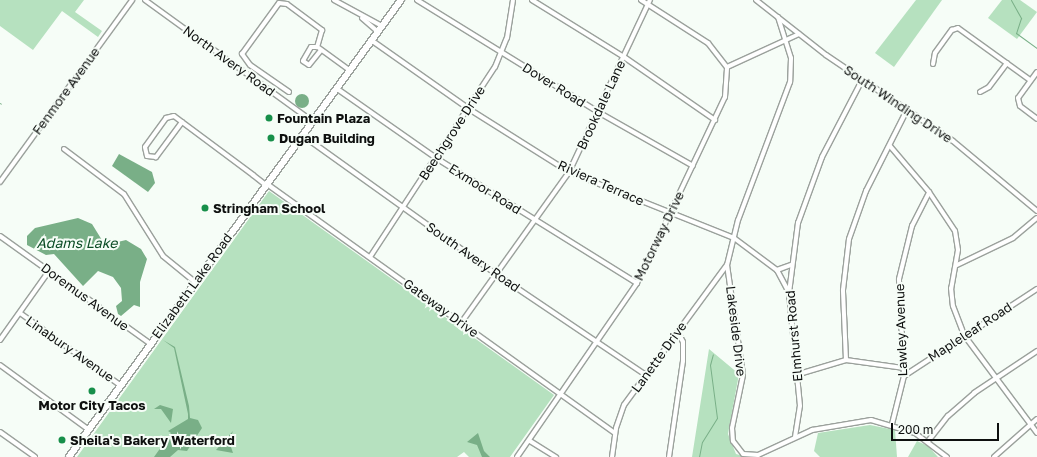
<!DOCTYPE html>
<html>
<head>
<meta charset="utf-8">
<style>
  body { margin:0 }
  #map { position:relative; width:1037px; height:457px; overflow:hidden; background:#f6fdf7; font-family:"Golos Text",sans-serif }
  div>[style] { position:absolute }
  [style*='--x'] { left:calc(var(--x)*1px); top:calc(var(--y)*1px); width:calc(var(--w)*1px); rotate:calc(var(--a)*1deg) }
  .green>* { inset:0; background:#b6e1bf }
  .water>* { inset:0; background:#79af87 }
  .round { border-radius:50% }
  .stream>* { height:1px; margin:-0.5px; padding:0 0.5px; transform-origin:0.5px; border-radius:0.5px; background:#79af87 }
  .roads { filter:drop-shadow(1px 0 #9ba19c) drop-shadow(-1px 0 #9ba19c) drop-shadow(0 1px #9ba19c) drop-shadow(0 -1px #9ba19c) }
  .minor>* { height:4px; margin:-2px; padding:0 2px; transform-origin:2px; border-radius:2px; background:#fff }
  .secondary>* { height:5.5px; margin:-2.75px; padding:0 2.75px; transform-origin:2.75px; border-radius:2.75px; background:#fff }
  .dots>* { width:11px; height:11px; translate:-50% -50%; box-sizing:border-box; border:2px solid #f6fdf7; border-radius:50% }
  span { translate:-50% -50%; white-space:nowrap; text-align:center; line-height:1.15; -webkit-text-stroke:4px #f6fdf7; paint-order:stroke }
  .street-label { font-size:13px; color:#0e100f }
  .poi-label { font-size:13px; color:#0e100f; font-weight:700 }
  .left { translate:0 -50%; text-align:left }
  .water-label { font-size:14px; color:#0b4c25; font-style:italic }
  .scale { position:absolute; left:891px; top:423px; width:108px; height:18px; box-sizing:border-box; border:2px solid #0e100f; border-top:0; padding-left:5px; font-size:12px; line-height:14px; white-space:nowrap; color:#0e100f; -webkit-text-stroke:3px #f6fdf7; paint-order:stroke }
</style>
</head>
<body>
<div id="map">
  <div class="green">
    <i style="clip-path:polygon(0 0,84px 0,75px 12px,102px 31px,98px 37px,62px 11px,33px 50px,0 26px)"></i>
    <i style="clip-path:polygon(916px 0,942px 0,894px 67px,875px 53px)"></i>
    <i style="clip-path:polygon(1002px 0,1020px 0,1037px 12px,1017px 39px,988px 18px)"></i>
    <i style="clip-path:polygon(269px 191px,554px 395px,510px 457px,469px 457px,464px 452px,457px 457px,77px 457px)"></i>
    <i style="clip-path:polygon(709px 349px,739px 374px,728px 434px,736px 454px,747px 457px,692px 457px)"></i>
    <i style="clip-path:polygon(870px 425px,895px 430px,897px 457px,820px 457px,814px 451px,818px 433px)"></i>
    <i style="clip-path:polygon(917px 441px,928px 446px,938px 457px,908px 457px)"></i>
  </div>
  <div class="water">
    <i class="round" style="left:295px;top:94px;width:14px;height:14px"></i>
    <i style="clip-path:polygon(119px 154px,152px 172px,155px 183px,148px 192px,112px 166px)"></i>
    <i style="clip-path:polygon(78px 218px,92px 224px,105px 245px,126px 240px,141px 249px,147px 259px,140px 282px,140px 307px,134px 305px,121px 316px,118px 314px,116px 306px,122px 301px,121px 288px,113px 277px,98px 271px,83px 286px,54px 254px,46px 255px,27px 245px,27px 236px,35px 228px)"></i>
    <i style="clip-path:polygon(163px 340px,175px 347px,189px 406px,190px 418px,198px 420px,202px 428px,187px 451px,178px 450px,170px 457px,154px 457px,171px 433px,168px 431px,188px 419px,188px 414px,174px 348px)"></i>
    <i style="clip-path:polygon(160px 405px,173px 409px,171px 423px,161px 409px,154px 409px)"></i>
    <i style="clip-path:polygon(233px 431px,229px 441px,233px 453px,216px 450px)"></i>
    <i style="clip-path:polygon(478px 433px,484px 451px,490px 457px,482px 457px,477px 445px,467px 442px)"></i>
  </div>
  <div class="stream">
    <i style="--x:1011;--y:0;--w:21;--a:61"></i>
    <i style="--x:1021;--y:18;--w:16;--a:108"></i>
    <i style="--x:1016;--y:33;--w:26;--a:36"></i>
    <i style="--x:0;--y:103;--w:1;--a:45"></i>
    <i style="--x:699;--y:457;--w:15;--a:-79"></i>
    <i style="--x:702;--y:442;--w:28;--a:-58"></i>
    <i style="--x:717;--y:418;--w:53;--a:-97.5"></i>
    <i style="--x:710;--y:365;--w:11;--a:-75"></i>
  </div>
  <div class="roads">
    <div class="minor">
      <i style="--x:145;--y:0;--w:206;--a:35.9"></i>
      <i style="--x:334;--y:0;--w:55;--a:28.4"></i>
      <i style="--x:417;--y:0;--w:213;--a:31.7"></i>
      <i style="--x:598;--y:112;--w:109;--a:29.6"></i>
      <i style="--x:532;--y:0;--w:108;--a:31.8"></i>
      <i style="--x:624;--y:57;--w:111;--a:34.7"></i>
      <i style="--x:641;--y:0;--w:80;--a:32.7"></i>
      <i style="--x:708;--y:43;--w:31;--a:52"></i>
      <i style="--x:756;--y:0;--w:89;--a:38.2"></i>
      <i style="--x:826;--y:55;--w:153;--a:34.1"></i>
      <i style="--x:953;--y:141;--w:109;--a:39.8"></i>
      <i style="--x:778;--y:17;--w:43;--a:72.4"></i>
      <i style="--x:791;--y:58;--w:24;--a:92"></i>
      <i style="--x:790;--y:82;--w:147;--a:110.6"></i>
      <i style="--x:738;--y:220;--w:46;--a:103.7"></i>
      <i style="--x:727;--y:265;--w:111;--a:81.7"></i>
      <i style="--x:743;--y:375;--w:54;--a:101.7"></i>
      <i style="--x:732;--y:428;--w:13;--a:86"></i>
      <i style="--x:733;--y:441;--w:16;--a:52"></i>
      <i style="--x:743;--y:454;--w:15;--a:4"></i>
      <i style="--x:758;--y:455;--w:60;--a:-24.8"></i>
      <i style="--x:812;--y:430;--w:60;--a:-9.6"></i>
      <i style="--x:871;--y:420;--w:46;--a:16.5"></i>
      <i style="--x:915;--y:433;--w:40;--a:37"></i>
      <i style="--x:362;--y:18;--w:21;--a:41"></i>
      <i style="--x:371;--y:40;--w:120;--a:35.1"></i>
      <i style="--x:469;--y:109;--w:118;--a:32.2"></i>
      <i style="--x:569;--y:172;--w:178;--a:21.8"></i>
      <i style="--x:734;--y:238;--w:54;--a:36.7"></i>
      <i style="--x:777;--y:270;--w:26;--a:62"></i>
      <i style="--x:319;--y:48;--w:37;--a:36"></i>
      <i style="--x:933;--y:64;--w:11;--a:-80"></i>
      <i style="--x:935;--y:53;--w:29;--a:-54"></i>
      <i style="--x:952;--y:30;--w:6;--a:-18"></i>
      <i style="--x:958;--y:28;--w:89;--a:35.8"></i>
      <i style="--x:1037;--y:72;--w:32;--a:126"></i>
      <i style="--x:1018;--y:98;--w:8;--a:76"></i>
      <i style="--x:1020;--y:106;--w:21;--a:37"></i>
      <i style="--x:336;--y:88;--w:122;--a:35"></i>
      <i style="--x:436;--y:158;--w:237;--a:31.9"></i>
      <i style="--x:289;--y:92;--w:47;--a:-145.3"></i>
      <i style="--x:250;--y:65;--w:14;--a:-126"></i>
      <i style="--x:242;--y:54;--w:63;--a:-54"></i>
      <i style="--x:279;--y:3;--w:8;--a:7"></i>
      <i style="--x:287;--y:4;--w:44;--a:36.6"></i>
      <i style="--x:322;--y:30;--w:18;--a:106"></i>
      <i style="--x:317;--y:47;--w:6;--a:180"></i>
      <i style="--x:311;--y:47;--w:16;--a:120"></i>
      <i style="--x:303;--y:61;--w:7;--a:34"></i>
      <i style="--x:309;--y:65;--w:19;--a:-51"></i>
      <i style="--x:980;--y:92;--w:10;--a:-29"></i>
      <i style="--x:989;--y:87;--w:30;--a:-53"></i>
      <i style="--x:182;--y:122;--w:44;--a:126.6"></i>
      <i style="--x:156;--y:157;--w:9;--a:-174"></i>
      <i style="--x:147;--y:156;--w:9;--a:-103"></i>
      <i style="--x:145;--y:147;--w:36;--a:-54"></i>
      <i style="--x:166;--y:118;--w:8;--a:-14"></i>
      <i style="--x:174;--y:116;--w:10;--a:37"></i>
      <i style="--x:182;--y:122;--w:89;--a:36.7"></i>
      <i style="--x:253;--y:175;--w:16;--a:38"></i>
      <i style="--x:302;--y:135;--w:239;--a:35.6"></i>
      <i style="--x:496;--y:274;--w:181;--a:34"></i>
      <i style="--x:890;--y:146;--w:60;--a:49.7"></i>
      <i style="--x:929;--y:192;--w:47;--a:56.3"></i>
      <i style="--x:955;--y:231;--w:19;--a:81"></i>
      <i style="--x:958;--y:250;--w:39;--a:100"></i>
      <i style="--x:951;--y:288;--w:18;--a:84"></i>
      <i style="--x:953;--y:306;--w:31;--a:69"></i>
      <i style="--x:964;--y:335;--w:122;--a:53.3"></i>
      <i style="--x:64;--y:149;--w:75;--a:36.9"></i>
      <i style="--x:124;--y:194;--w:73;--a:57.8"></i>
      <i style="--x:163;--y:256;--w:41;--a:39.1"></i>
      <i style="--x:0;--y:182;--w:225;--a:-54"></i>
      <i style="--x:267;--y:184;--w:428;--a:35.6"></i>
      <i style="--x:0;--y:236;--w:186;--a:35.6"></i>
      <i style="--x:370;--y:257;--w:227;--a:-56.7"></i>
      <i style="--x:495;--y:67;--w:31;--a:-68"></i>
      <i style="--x:507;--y:38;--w:38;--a:-81"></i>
      <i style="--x:957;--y:265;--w:62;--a:-25.7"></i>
      <i style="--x:1013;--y:238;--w:31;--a:-40"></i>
      <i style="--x:777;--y:270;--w:15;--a:-20"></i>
      <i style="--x:20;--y:313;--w:123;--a:35.8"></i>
      <i style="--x:461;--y:323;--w:186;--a:-54.4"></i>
      <i style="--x:569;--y:172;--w:190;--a:-64.8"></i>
      <i style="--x:0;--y:340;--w:85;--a:-54.6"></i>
      <i style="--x:846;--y:360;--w:70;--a:-92.5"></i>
      <i style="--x:843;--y:290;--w:51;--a:-83.3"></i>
      <i style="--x:849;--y:239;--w:51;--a:-70.5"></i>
      <i style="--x:866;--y:191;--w:91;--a:-63.2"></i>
      <i style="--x:0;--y:365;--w:110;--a:36.1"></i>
      <i style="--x:799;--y:374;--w:49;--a:-16.6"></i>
      <i style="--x:846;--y:360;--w:59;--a:7.9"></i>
      <i style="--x:904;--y:376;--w:159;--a:-33.2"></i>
      <i style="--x:892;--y:424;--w:49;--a:-76"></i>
      <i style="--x:904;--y:376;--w:97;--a:-93"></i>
      <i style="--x:899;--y:279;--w:55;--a:-76.2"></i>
      <i style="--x:912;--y:226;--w:38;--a:-63"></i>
      <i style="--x:0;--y:432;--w:43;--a:35.5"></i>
      <i style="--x:795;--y:437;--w:31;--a:-81"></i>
      <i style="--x:800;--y:406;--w:114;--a:-95.6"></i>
      <i style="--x:789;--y:293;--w:71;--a:-82.7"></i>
      <i style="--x:798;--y:223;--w:70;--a:-70"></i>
      <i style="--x:822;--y:157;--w:87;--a:-62.5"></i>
      <i style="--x:929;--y:440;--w:31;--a:-52"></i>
      <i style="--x:948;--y:416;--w:35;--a:-41"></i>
      <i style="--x:974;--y:393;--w:76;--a:-33.7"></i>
      <i style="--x:530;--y:441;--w:31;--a:32"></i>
      <i style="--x:517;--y:457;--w:211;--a:-55.4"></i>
      <i style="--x:637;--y:283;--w:206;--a:-64.7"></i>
      <i style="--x:725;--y:97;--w:30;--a:-86"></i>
      <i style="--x:727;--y:67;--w:79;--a:-24.6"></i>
      <i style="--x:612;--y:457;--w:29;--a:-82"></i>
      <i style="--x:616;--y:428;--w:24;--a:-71"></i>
      <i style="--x:624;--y:405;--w:174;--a:-53.7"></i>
      <i style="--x:669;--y:457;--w:97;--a:-81.7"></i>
      <i style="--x:683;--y:361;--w:19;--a:-90"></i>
      <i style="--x:683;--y:342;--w:11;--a:-117"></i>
      <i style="--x:994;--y:457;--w:57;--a:-41.5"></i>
    </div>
    <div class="secondary">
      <i style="--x:69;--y:457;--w:565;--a:-54"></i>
    </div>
  </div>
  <div class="dots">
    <i style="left:269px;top:118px;background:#178f4a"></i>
    <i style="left:271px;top:138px;background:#178f4a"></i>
    <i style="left:205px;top:208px;background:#178f4a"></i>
    <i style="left:92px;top:391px;background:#178f4a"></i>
    <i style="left:62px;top:440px;background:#178f4a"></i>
  </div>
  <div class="street-label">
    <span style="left:229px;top:61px;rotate:36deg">North Avery Road</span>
    <span style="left:554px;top:85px;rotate:32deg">Dover Road</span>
    <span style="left:66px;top:91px;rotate:-54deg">Fenmore Avenue</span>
    <span style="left:898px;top:104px;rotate:34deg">South Winding Drive</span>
    <span style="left:601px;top:105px;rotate:-65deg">Brookdale Lane</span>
    <span style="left:452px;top:133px;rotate:-57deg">Beechgrove Drive</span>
    <span style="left:601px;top:183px;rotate:24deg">Riviera Terrace</span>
    <span style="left:485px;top:189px;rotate:32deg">Exmoor Road</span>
    <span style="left:659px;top:236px;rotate:-64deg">Motorway Drive</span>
    <span style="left:473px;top:257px;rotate:35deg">South Avery Road</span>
    <span style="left:192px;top:286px;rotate:-54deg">Elizabeth Lake Road</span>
    <span style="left:85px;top:297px;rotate:36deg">Doremus Avenue</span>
    <span style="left:441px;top:308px;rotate:36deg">Gateway Drive</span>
    <span style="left:901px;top:330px;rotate:-92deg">Lawley Avenue</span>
    <span style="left:736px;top:331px;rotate:83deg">Lakeside Drive</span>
    <span style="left:970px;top:332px;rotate:-33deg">Mapleleaf Road</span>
    <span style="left:794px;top:336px;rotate:-95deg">Elmhurst Road</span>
    <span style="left:70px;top:349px;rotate:35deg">Linabury Avenue</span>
    <span style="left:659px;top:357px;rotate:-54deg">Lanette Drive</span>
  </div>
  <div class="poi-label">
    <span class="left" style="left:277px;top:118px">Fountain Plaza</span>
    <span class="left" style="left:279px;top:138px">Dugan Building</span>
    <span class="left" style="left:213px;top:208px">Stringham School</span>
    <span style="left:92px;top:405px">Motor City Tacos</span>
    <span class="left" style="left:70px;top:440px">Sheila's Bakery Waterford</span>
  </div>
  <div class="water-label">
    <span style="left:77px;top:243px">Adams Lake</span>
  </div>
  <div class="scale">200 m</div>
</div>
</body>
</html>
